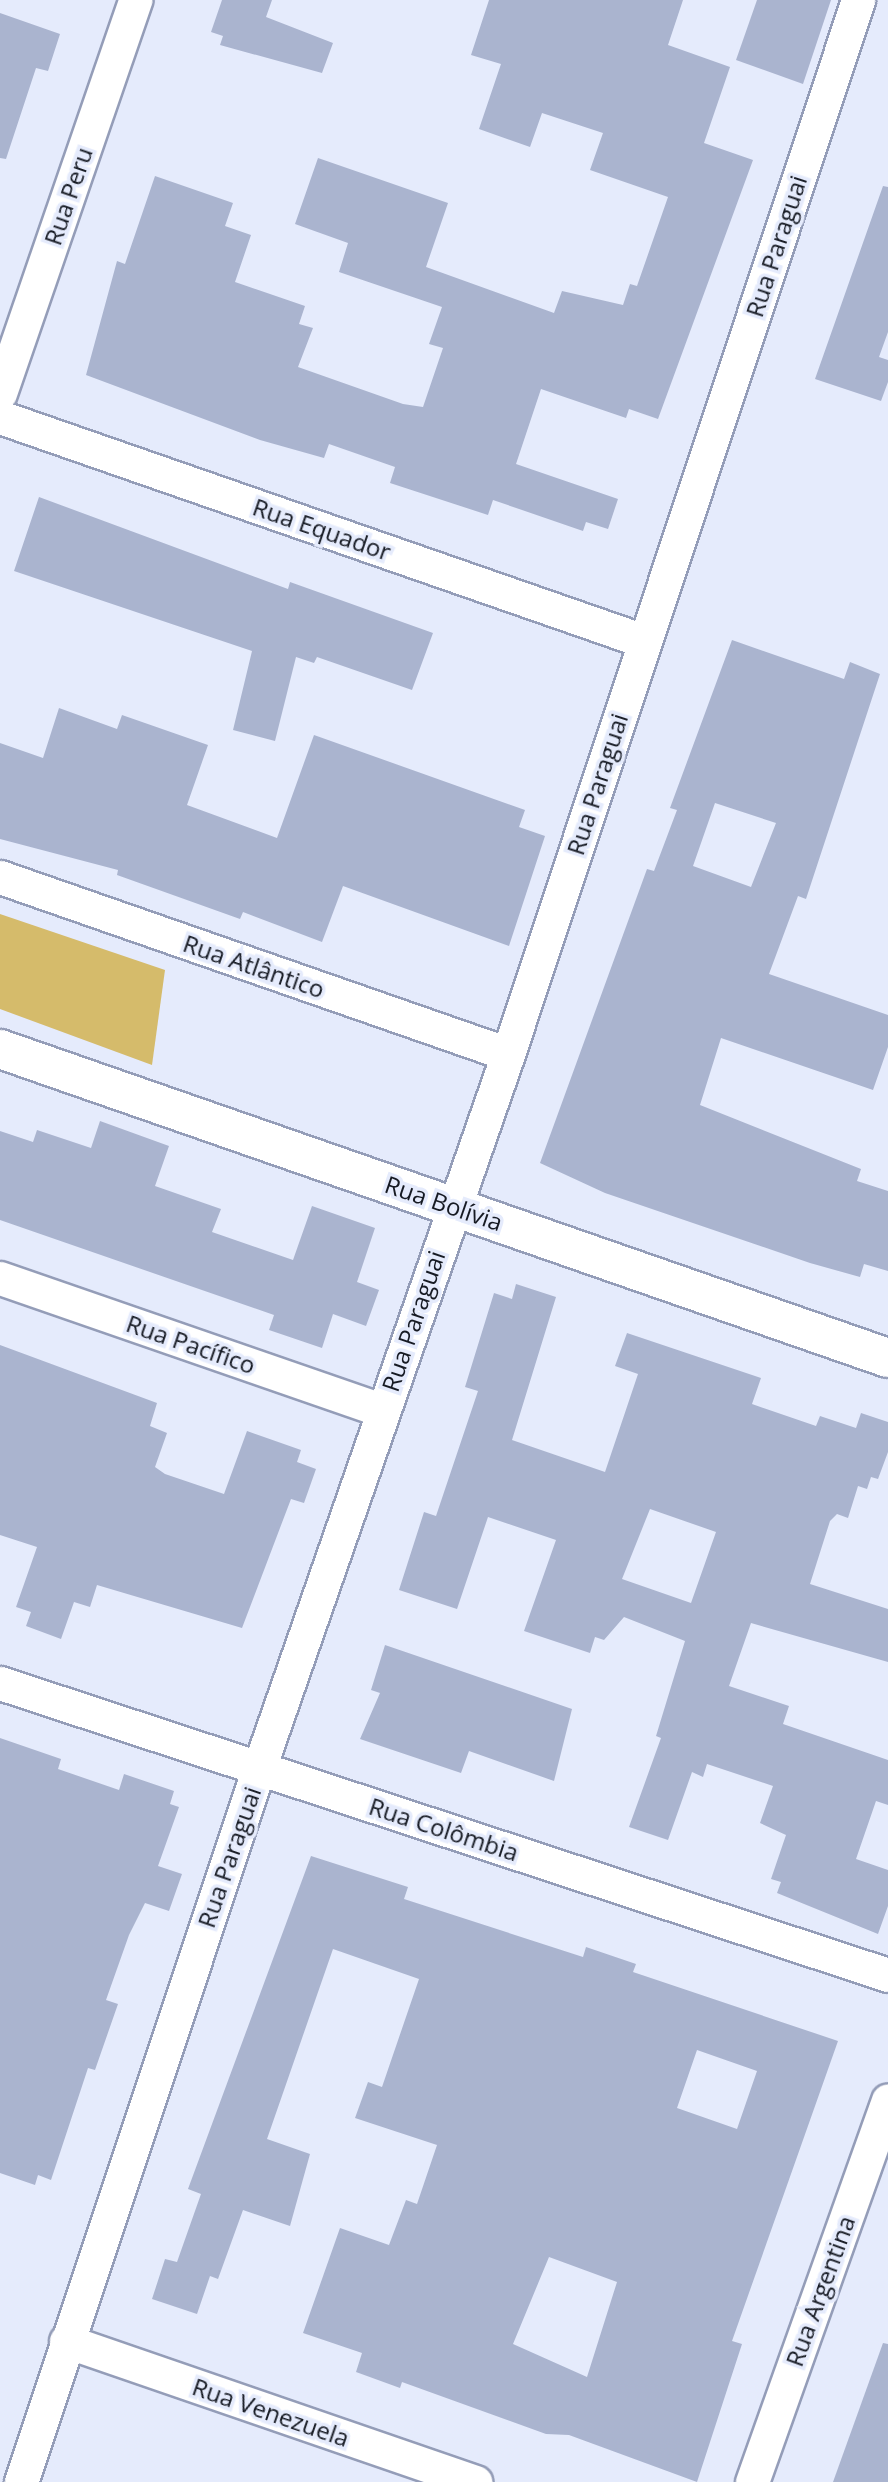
<!DOCTYPE html>
<html>
<head>
<meta charset="utf-8">
<style>
  body { margin:0 }
  #map { position:relative; width:888px; height:2482px; overflow:hidden; background:#e5ebfc; font-family:"Open Sans",sans-serif }
  div>[style] { position:absolute }
  [style*='--x'] { left:calc(var(--x)*1px); top:calc(var(--y)*1px); width:calc(var(--w)*1px); rotate:calc(var(--a)*1deg) }
  .forest>* { inset:0; background:#d5bb6b }
  .building>* { inset:0; background:#aab4cf }
  .roads { filter:drop-shadow(2px 0 #949db8) drop-shadow(-2px 0 #949db8) drop-shadow(0 2px #949db8) drop-shadow(0 -2px #949db8) }
  .street>* { height:33px; margin:-16.5px; padding:0 16.5px; transform-origin:16.5px; border-radius:16.5px; background:#fff }
  .secondary>* { height:38px; margin:-19px; padding:0 19px; transform-origin:19px; border-radius:19px; background:#fff }
  span { translate:-50% -50%; white-space:nowrap; text-align:center; line-height:1.15; -webkit-text-stroke:7px #e5ebfc; paint-order:stroke }
  .street-label { font-size:24px; color:#161a23 }
</style>
</head>
<body>
<div id="map">
  <div class="forest">
    <i style="clip-path:polygon(0 914px,165px 970px,152px 1065px,0 1009px)"></i>
  </div>
  <div class="building">
    <i style="clip-path:polygon(222px 0,272px 0,266px 17px,333px 43px,322px 73px,220px 45px,223px 36px,211px 32px)"></i>
    <i style="clip-path:polygon(489px 0,683px 0,668px 45px,730px 67px,704px 143px,753px 160px,658px 419px,629px 409px,626px 418px,541px 389px,516px 464px,618px 499px,608px 529px,586px 522px,583px 531px,493px 500px,488px 515px,390px 483px,395px 467px,329px 444px,324px 458px,260px 440px,86px 375px,117px 261px,125px 264px,155px 176px,233px 203px,225px 226px,251px 235px,235px 282px,305px 306px,299px 324px,313px 328px,298px 367px,403px 404px,423px 407px,443px 348px,429px 344px,442px 307px,339px 272px,348px 243px,295px 224px,318px 158px,448px 203px,426px 267px,554px 313px,562px 291px,623px 305px,630px 284px,637px 286px,668px 197px,590px 170px,603px 133px,542px 113px,530px 147px,479px 129px,501px 64px,471px 55px)"></i>
    <i style="clip-path:polygon(757px 0,831px 0,803px 84px,736px 60px)"></i>
    <i style="clip-path:polygon(0 13px,60px 34px,48px 71px,36px 68px,6px 159px,0 158px)"></i>
    <i style="clip-path:polygon(883px 186px,888px 187px,888px 332px,879px 357px,888px 360px,888px 382px,881px 401px,815px 379px)"></i>
    <i style="clip-path:polygon(39px 497px,288px 589px,290px 582px,433px 633px,412px 690px,317px 657px,314px 663px,296px 657px,275px 741px,233px 730px,252px 651px,14px 571px)"></i>
    <i style="clip-path:polygon(evenodd,732px 640px,844px 679px,850px 662px,880px 674px,806px 899px,798px 896px,769px 974px,888px 1015px,888px 1047px,873px 1090px,721px 1038px,700px 1105px,861px 1169px,857px 1181px,888px 1191px,888px 1271px,864px 1264px,860px 1277px,810px 1263px,605px 1193px,540px 1163px,647px 869px,654px 871px,677px 810px,670px 808px,732px 640px,715px 803px,776px 823px,751px 887px,693px 866px,715px 803px)"></i>
    <i style="clip-path:polygon(59px 708px,117px 729px,122px 715px,208px 745px,187px 805px,277px 838px,314px 735px,525px 810px,519px 827px,545px 836px,509px 946px,343px 886px,322px 942px,243px 912px,240px 919px,117px 875px,118px 870px,0 839px,0 743px,43px 758px)"></i>
    <i style="clip-path:polygon(100px 1121px,169px 1146px,155px 1186px,221px 1209px,212px 1232px,293px 1260px,312px 1206px,375px 1228px,357px 1282px,379px 1290px,366px 1326px,333px 1314px,322px 1348px,269px 1330px,274px 1315px,0 1220px,0 1131px,33px 1142px,37px 1130px,91px 1148px)"></i>
    <i style="clip-path:polygon(evenodd,516px 1284px,556px 1297px,512px 1440px,605px 1472px,638px 1374px,615px 1366px,627px 1333px,761px 1378px,752px 1404px,816px 1426px,820px 1416px,856px 1428px,861px 1413px,888px 1422px,888px 1452px,878px 1479px,871px 1477px,867px 1489px,858px 1486px,848px 1518px,837px 1514px,830px 1521px,810px 1584px,888px 1609px,888px 1662px,751px 1623px,729px 1686px,789px 1706px,783px 1724px,888px 1760px,888px 1805px,876px 1801px,856px 1859px,888px 1870px,888px 1906px,878px 1934px,777px 1893px,781px 1882px,771px 1879px,786px 1835px,760px 1823px,773px 1786px,707px 1764px,703px 1777px,692px 1772px,668px 1840px,629px 1827px,661px 1738px,656px 1736px,685px 1641px,624px 1617px,604px 1640px,595px 1637px,590px 1653px,524px 1631px,556px 1540px,488px 1517px,457px 1609px,399px 1590px,424px 1512px,436px 1516px,478px 1391px,465px 1387px,494px 1293px,512px 1299px,516px 1284px,650px 1509px,716px 1532px,691px 1603px,622px 1579px,650px 1509px)"></i>
    <i style="clip-path:polygon(0 1345px,157px 1403px,150px 1426px,167px 1433px,155px 1467px,165px 1474px,224px 1494px,247px 1431px,301px 1450px,297px 1462px,316px 1469px,304px 1503px,291px 1499px,242px 1628px,97px 1585px,90px 1607px,74px 1602px,61px 1639px,26px 1626px,31px 1612px,16px 1607px,37px 1547px,0 1535px)"></i>
    <i style="clip-path:polygon(385px 1645px,572px 1709px,554px 1781px,469px 1751px,461px 1773px,360px 1739px,380px 1693px,371px 1690px)"></i>
    <i style="clip-path:polygon(0 1738px,61px 1759px,58px 1769px,119px 1790px,124px 1774px,174px 1791px,170px 1804px,179px 1807px,158px 1866px,182px 1874px,169px 1911px,145px 1903px,129px 1935px,106px 2000px,118px 2004px,95px 2070px,88px 2068px,51px 2180px,38px 2175px,35px 2185px,0 2173px)"></i>
    <i style="clip-path:polygon(evenodd,311px 1856px,408px 1887px,404px 1899px,583px 1957px,586px 1947px,636px 1964px,633px 1972px,838px 2041px,732px 2341px,742px 2344px,697px 2482px,569px 2435px,546px 2434px,402px 2382px,400px 2388px,356px 2372px,362px 2353px,303px 2333px,340px 2228px,389px 2245px,406px 2200px,417px 2204px,437px 2145px,355px 2118px,368px 2082px,382px 2087px,419px 1979px,333px 1949px,267px 2139px,310px 2154px,290px 2226px,243px 2210px,218px 2279px,210px 2276px,197px 2314px,152px 2299px,165px 2259px,177px 2262px,201px 2194px,188px 2189px,311px 1856px,697px 2050px,757px 2071px,737px 2129px,677px 2108px,697px 2050px,311px 1856px,549px 2257px,617px 2282px,587px 2377px,513px 2344px,549px 2257px)"></i>
    <i style="clip-path:polygon(883px 2343px,888px 2344px,888px 2482px,833px 2482px)"></i>
  </div>
  <div class="roads">
    <div class="street">
      <i style="--x:0;--y:393;--w:416;--a:-71"></i>
      <i style="--x:0;--y:417;--w:682;--a:19.18"></i>
      <i style="--x:0;--y:877;--w:538;--a:19.21"></i>
      <i style="--x:0;--y:1278;--w:405;--a:19.1"></i>
      <i style="--x:0;--y:1683;--w:935;--a:18.2"></i>
      <i style="--x:66;--y:2341;--w:433;--a:19"></i>
      <i style="--x:21;--y:2482;--w:753;--a:-71.57"></i>
      <i style="--x:259;--y:1768;--w:756;--a:-70.77"></i>
      <i style="--x:508;--y:1054;--w:1111;--a:-71.63"></i>
      <i style="--x:752;--y:2482;--w:405;--a:-70.4"></i>
    </div>
    <div class="secondary">
      <i style="--x:0;--y:1049;--w:940;--a:19.19"></i>
    </div>
  </div>
  <div class="street-label">
    <span style="left:68px;top:196px;rotate:-71deg">Rua Peru</span>
    <span style="left:776px;top:246px;rotate:-72deg">Rua Paraguai</span>
    <span style="left:322px;top:529px;rotate:19deg">Rua Equador</span>
    <span style="left:597px;top:784px;rotate:-72deg">Rua Paraguai</span>
    <span style="left:254px;top:966px;rotate:19deg">Rua Atlântico</span>
    <span style="left:444px;top:1203px;rotate:19deg">Rua Bolívia</span>
    <span style="left:413px;top:1321px;rotate:-71deg">Rua Paraguai</span>
    <span style="left:191px;top:1344px;rotate:19deg">Rua Pacífico</span>
    <span style="left:444px;top:1829px;rotate:18deg">Rua Colômbia</span>
    <span style="left:229px;top:1857px;rotate:-71deg">Rua Paraguai</span>
    <span style="left:820px;top:2291px;rotate:-70deg">Rua Argentina</span>
    <span style="left:271px;top:2412px;rotate:19deg">Rua Venezuela</span>
  </div>
</div>
</body>
</html>
